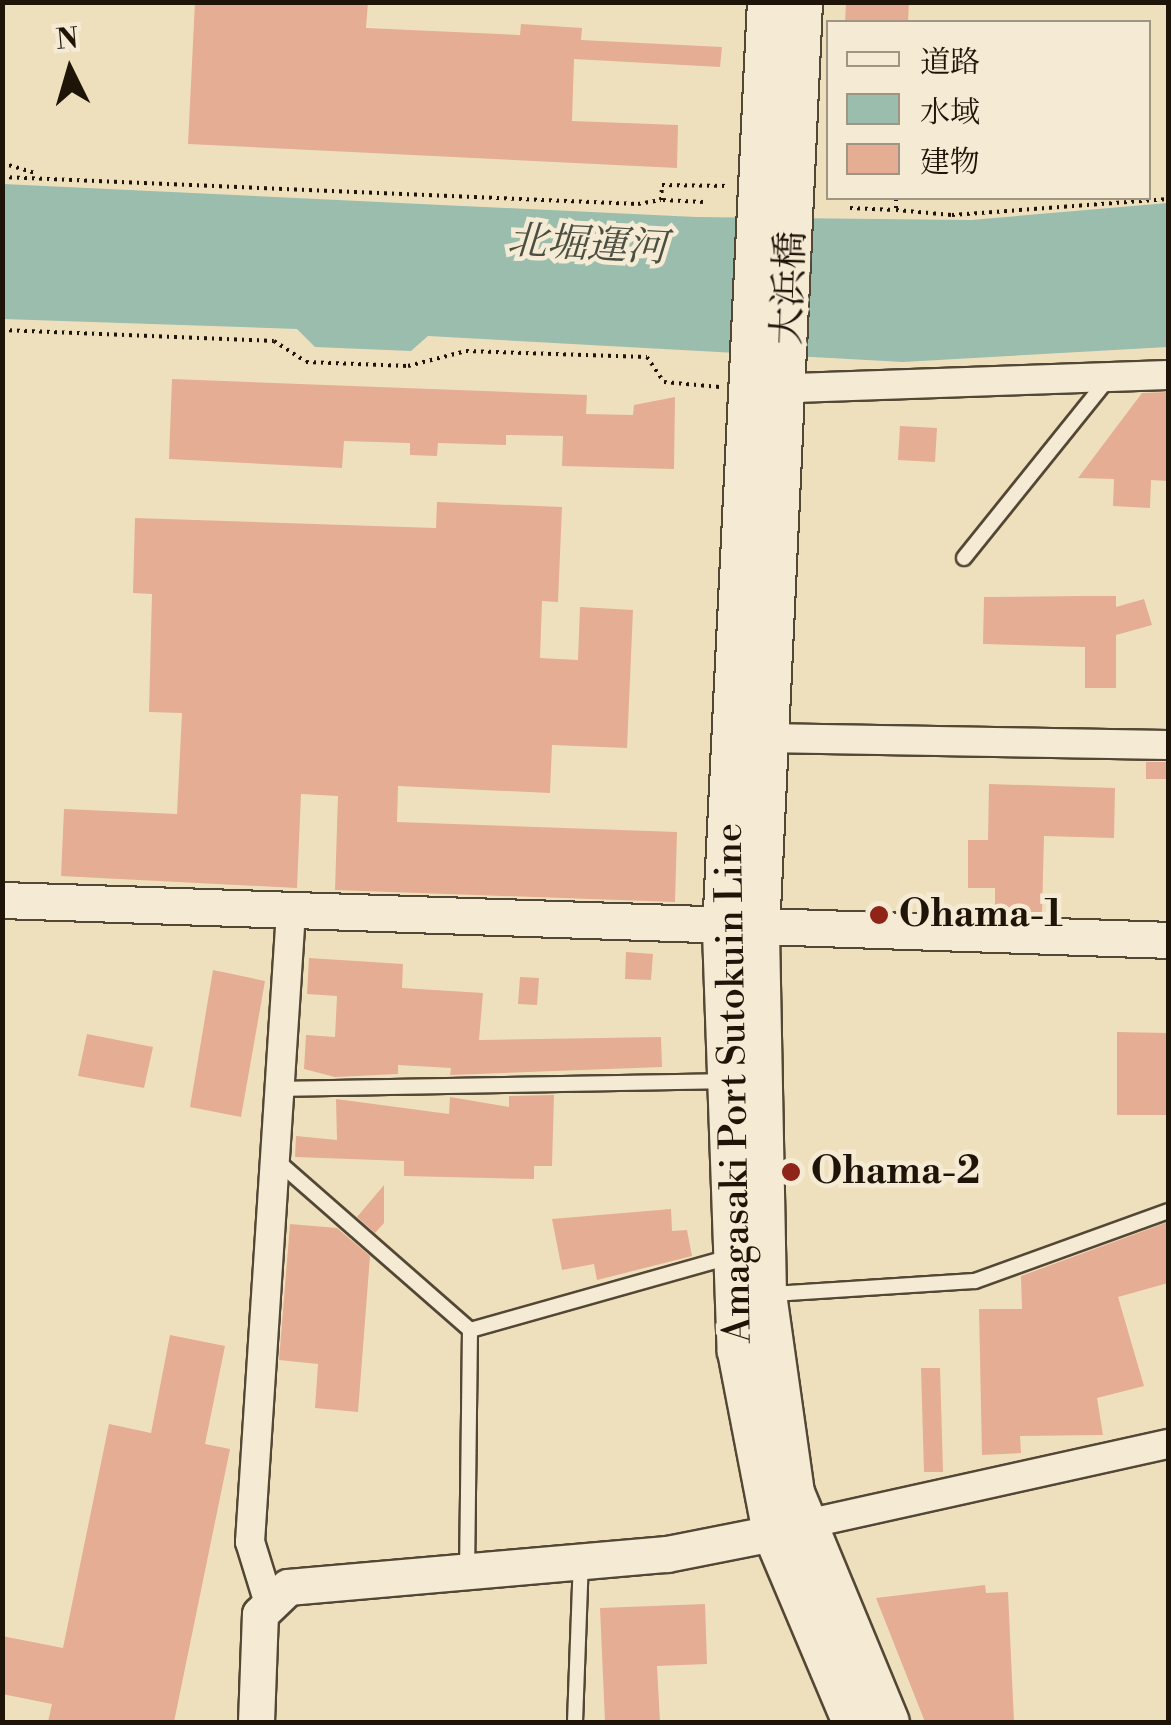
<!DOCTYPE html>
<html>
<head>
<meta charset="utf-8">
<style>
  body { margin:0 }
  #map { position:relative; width:1171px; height:1725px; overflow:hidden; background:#efe0bd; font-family:"Libre Bodoni","Noto Serif JP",serif }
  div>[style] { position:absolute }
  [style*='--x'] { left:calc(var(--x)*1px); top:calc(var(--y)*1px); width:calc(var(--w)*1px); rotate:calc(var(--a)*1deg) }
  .water>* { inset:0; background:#9abdad }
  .building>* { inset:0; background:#e4ad94 }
  .path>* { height:4px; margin-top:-2px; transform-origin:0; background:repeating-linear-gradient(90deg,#1f1408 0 2.5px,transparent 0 7.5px) }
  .roads { filter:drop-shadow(2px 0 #534735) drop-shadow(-2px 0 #534735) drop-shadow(0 2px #534735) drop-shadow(0 -2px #534735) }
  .service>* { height:14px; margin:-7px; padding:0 7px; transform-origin:7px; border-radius:7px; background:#f5ebd4 }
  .minor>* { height:28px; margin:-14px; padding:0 14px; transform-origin:14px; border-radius:14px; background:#f5ebd4 }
  .tertiary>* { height:35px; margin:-17.5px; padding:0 17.5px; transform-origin:17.5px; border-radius:17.5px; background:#f5ebd4 }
  .secondary>* { height:40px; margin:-20px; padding:0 20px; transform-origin:20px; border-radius:20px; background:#f5ebd4 }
  .dots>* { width:28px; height:28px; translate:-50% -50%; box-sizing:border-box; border:5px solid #f5ebd4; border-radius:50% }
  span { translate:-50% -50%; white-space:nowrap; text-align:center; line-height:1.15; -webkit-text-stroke:9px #f5ebd4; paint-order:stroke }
  .street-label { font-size:38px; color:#1f1408 }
  .poi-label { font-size:38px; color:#1f1408; font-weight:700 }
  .left { translate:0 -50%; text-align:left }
  .water-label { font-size:40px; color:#4a4f42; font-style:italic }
  .frame { position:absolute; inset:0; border:5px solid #1f1408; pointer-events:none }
  .legend { position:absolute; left:826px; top:20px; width:325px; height:180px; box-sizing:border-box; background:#f5ebd4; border:2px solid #9f9582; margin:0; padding:12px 18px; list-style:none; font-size:30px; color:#1f1408 }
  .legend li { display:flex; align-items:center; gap:20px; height:50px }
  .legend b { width:50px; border:2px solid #9f9582 }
  .north { position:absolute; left:20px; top:20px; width:100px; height:100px; -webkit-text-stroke:8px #f5ebd4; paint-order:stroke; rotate:355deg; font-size:28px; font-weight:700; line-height:40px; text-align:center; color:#1f1408 }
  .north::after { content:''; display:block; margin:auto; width:35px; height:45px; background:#1f1408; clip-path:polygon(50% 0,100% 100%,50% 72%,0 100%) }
</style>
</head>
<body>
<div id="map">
  <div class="water">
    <i style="clip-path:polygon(3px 184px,696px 217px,971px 220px,1168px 203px,1168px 347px,903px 362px,428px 336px,411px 351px,315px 347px,297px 329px,3px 319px)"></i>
  </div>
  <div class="building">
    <i style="clip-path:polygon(195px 2px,368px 2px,366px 28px,520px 35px,521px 24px,582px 28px,581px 40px,722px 47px,720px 67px,574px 59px,572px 121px,678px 125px,677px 168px,188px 144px)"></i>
    <i style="clip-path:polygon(846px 2px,909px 2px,908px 22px,845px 22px)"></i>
    <i style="clip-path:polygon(172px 379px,587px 395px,586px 414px,633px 415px,634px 405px,675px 397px,674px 469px,562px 466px,563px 436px,506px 435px,506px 445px,438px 443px,437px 456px,410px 455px,410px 443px,344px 441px,342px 468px,169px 459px)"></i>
    <i style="clip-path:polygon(1168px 392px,1168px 481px,1151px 480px,1150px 508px,1113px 506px,1114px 479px,1078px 478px,1142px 393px)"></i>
    <i style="clip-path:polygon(900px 426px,937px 428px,935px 462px,898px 460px)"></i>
    <i style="clip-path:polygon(437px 502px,562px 507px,558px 602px,542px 601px,540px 658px,578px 660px,580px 607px,633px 610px,627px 748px,552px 745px,550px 793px,398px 786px,397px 822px,677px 832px,675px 902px,335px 890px,338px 796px,301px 794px,297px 888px,61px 876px,64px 809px,177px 814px,182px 713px,149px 712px,152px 594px,133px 593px,135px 518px,436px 528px)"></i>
    <i style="clip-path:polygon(1084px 596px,1116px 596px,1116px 607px,1144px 599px,1152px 625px,1116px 635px,1116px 688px,1085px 688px,1085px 647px,983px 644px,984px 597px)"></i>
    <i style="clip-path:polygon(1146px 762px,1168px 762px,1168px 779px,1146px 779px)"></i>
    <i style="clip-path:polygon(989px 784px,1115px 788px,1114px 838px,1044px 836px,1042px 914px,995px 913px,995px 888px,968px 888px,968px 840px,988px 840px)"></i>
    <i style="clip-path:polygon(626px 952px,653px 954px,651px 980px,625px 979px)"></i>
    <i style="clip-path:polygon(309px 958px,403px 964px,402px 988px,483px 993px,479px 1040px,661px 1037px,662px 1067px,450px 1075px,451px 1068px,398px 1065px,398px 1074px,335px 1077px,304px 1069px,306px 1035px,335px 1037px,337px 996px,307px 994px)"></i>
    <i style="clip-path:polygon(213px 970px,265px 981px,241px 1117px,190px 1107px)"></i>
    <i style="clip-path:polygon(520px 977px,539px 978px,537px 1005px,518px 1004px)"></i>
    <i style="clip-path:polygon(1117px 1032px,1168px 1033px,1168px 1115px,1117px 1115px)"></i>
    <i style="clip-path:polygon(87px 1034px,153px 1047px,144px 1088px,78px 1076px)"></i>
    <i style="clip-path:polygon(554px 1095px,552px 1166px,534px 1166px,534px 1179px,404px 1176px,404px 1161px,295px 1157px,296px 1136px,337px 1140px,336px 1099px,449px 1114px,450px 1097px,509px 1107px,509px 1096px)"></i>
    <i style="clip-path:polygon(384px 1185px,384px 1223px,375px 1233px,357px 1217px)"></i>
    <i style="clip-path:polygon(671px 1209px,672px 1231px,687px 1230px,692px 1256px,597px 1280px,594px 1264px,562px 1270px,552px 1219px)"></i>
    <i style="clip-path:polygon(1168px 1222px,1168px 1283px,1118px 1297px,1144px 1386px,1097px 1398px,1103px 1435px,1020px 1436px,1021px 1453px,982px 1455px,979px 1309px,1022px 1309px,1021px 1276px)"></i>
    <i style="clip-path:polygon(290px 1224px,337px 1228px,370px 1256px,358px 1412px,315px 1408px,318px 1364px,279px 1360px)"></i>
    <i style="clip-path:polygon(170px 1335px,225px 1346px,205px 1444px,230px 1449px,174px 1722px,48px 1722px,52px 1704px,2px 1694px,2px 1636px,63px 1648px,109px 1424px,151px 1433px)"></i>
    <i style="clip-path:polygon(921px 1368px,940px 1368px,943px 1472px,924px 1472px)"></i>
    <i style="clip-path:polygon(985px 1585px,986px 1593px,1008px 1592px,1014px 1722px,925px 1722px,876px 1598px)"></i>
    <i style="clip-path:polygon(705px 1604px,707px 1664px,657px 1666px,660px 1722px,605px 1722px,600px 1608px)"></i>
  </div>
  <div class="path">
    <i style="--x:2;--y:163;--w:34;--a:17"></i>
    <i style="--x:2;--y:177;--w:637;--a:2.43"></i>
    <i style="--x:638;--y:204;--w:23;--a:-10"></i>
    <i style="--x:661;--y:200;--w:15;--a:-86"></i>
    <i style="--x:662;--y:185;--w:67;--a:0.9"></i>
    <i style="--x:896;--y:198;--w:12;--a:90"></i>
    <i style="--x:896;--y:210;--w:56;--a:5.1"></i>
    <i style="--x:952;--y:215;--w:217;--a:-4.2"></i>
    <i style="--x:663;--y:200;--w:40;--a:2.9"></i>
    <i style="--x:850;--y:208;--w:45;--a:2.5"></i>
    <i style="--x:2;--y:330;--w:272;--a:2.3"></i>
    <i style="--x:274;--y:341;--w:38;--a:33"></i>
    <i style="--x:306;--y:362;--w:102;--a:2.2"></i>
    <i style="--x:408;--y:366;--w:60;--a:-14.5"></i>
    <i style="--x:466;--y:351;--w:181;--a:1.9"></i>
    <i style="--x:647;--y:357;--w:30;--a:56"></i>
    <i style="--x:664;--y:382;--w:56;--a:5.1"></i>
  </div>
  <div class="roads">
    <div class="service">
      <i style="--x:964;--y:558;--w:228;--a:-51.2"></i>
      <i style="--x:282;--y:1089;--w:445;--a:-1"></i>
      <i style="--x:276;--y:1160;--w:258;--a:41.2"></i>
      <i style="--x:470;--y:1330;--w:240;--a:90.7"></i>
      <i style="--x:772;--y:1294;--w:203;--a:-3.7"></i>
      <i style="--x:975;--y:1281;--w:205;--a:-19.9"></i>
      <i style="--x:470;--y:1330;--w:269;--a:-15.7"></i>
      <i style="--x:575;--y:1722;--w:160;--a:-87.9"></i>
    </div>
    <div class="minor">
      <i style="--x:766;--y:389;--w:402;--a:-2"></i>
      <i style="--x:764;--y:738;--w:404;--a:1"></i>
      <i style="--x:793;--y:1527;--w:384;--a:-12.5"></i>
      <i style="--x:268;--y:1600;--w:61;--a:-107.2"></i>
      <i style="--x:250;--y:1542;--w:631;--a:-86.28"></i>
    </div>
    <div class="tertiary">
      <i style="--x:2;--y:900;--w:1167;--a:1.96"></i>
      <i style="--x:256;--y:1722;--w:108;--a:-87.9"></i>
      <i style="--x:260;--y:1614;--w:39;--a:-44"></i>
      <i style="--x:288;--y:1587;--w:380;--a:-5"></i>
      <i style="--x:667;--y:1554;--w:108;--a:-11.2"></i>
    </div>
    <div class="secondary">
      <i style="--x:768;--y:2;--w:930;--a:92.77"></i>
      <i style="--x:723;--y:931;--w:420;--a:88"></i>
      <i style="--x:738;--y:1351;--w:185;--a:79.1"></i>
      <i style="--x:773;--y:1533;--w:205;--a:67.1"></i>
      <i style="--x:802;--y:2;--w:931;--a:92.65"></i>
      <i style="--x:759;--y:932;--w:362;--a:88.9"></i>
      <i style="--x:766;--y:1294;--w:201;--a:82"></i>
      <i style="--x:794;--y:1493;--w:248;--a:67.5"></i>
    </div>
  </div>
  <div class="dots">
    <i style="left:879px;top:915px;background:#8f2418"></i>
    <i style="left:791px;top:1172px;background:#8f2418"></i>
  </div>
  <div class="street-label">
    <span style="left:790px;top:288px;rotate:-88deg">大浜橋</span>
    <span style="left:734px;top:1083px;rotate:-91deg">Amagasaki Port Sutokuin Line</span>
  </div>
  <div class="poi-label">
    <span class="left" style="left:899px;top:915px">Ohama-1</span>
    <span class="left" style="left:811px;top:1172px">Ohama-2</span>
  </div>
  <div class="water-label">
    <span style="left:587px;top:245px;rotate:3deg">北堀運河</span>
  </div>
  <div class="frame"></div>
  <ul class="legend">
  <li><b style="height:12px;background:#f5ebd4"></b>道路</li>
  <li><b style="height:28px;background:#9abdad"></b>水域</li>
  <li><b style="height:28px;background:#e4ad94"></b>建物</li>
  </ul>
  <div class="north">N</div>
</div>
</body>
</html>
